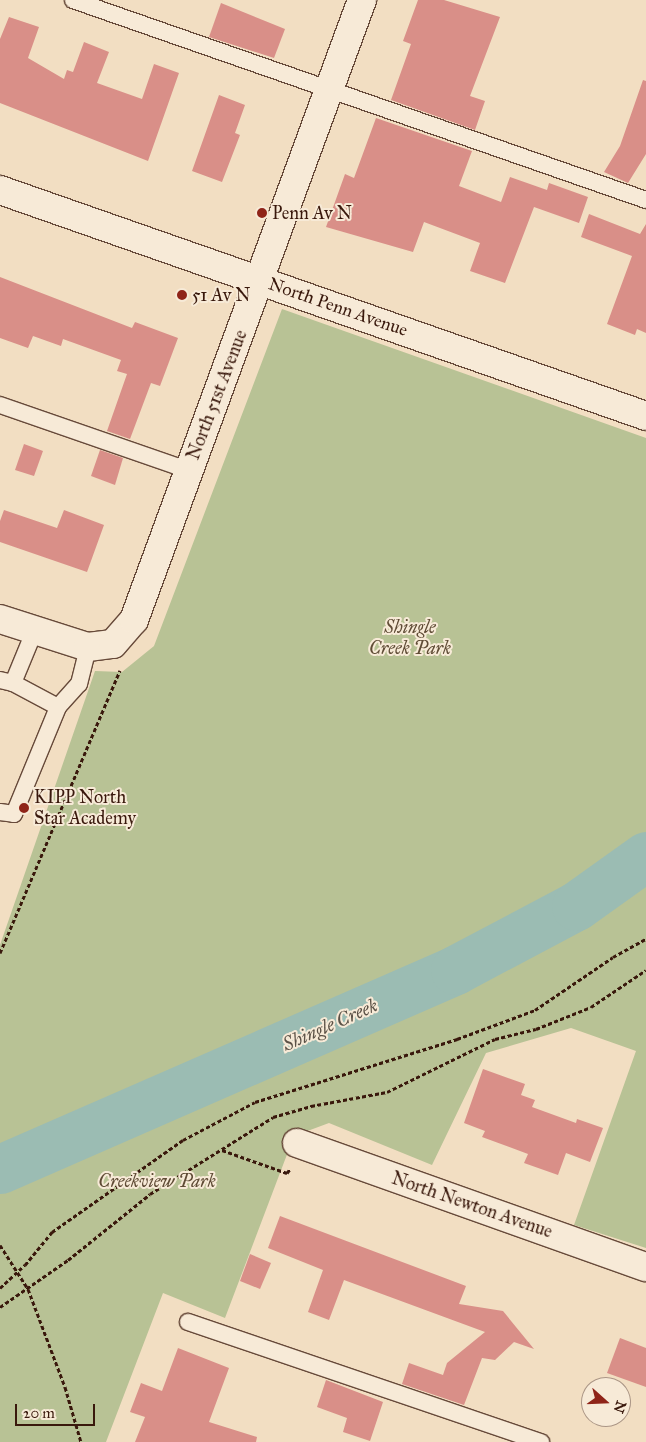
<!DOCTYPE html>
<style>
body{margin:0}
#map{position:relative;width:646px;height:1442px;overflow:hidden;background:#f2dec2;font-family:"IM FELL Great Primer",serif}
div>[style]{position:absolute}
.green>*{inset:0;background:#b8c295}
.river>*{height:49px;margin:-24.5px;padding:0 24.5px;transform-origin:24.5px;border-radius:24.5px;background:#9bbcb3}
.building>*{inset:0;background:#d98f88}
.path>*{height:3px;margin-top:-1.5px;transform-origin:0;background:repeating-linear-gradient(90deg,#39180c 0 4px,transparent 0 6.5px)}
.roads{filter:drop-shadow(1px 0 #674a3a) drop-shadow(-1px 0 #674a3a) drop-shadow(0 1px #674a3a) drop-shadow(0 -1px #674a3a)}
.lane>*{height:16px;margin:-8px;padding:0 8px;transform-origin:8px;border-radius:8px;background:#f7ead7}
.street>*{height:28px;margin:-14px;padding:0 14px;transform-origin:14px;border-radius:14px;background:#f7ead7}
.dots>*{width:14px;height:14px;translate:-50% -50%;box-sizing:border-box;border:2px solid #f7ead7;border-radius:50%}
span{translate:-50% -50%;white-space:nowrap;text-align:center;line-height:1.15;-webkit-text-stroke:4px #f7ead7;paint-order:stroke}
.poi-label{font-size:18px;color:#39180c}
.left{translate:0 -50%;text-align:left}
.street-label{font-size:18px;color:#39180c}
.park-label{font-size:18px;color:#5f4b35;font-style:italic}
.water-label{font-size:19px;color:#5b5146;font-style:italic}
.north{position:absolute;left:581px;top:1377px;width:50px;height:50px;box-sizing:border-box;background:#f7ead7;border:1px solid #ab9686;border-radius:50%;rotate:110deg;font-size:14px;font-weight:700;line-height:20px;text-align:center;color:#39180c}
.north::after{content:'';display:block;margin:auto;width:18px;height:22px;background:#8f2418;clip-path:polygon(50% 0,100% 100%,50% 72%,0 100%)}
.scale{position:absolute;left:15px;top:1404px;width:80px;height:22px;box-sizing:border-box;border:2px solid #39180c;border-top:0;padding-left:6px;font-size:15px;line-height:18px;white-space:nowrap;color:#39180c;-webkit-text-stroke:4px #f7ead7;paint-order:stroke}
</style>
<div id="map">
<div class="green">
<i style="clip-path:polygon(282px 309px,646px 438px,646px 1248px,574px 1225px,636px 1051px,571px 1028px,486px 1053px,432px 1165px,329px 1123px,294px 1136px,225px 1318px,163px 1293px,106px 1442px,0 1442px,0 945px,95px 671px,122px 672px,154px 646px)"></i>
</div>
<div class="river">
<i style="left:0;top:1169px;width:497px;rotate:-23.6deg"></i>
<i style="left:455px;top:970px;width:137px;rotate:-27.9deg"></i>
<i style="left:576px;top:906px;width:86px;rotate:-35.5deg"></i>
</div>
<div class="building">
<i style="clip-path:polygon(418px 0,444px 0,500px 17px,470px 96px,485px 101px,475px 130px,391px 100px,411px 44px,403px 41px)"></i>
<i style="clip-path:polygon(221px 3px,285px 29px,274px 58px,209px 37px)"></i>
<i style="clip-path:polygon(9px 17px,39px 27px,28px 58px,64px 79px,67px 70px,73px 72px,84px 42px,109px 52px,97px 83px,142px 99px,154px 64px,179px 73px,148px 161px,0 103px,0 39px)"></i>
<i style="clip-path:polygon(643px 80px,646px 81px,646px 154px,628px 183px,604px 172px,620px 146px)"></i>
<i style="clip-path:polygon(219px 95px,245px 105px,235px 133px,240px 135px,222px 182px,192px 171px)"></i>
<i style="clip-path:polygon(376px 118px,472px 151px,459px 186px,501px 202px,510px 177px,547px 190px,549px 183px,588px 197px,579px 223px,534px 207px,505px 283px,470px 271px,480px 243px,424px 222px,413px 252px,326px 227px,345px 174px,354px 178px)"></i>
<i style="clip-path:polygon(589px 214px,640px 234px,646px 224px,646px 333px,637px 329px,635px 335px,607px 324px,632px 256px,581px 237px)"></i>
<i style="clip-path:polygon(0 277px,132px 328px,135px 322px,178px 338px,160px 386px,151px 383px,130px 439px,107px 431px,127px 374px,117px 371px,121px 360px,63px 339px,61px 346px,33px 336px,28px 348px,0 338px)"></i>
<i style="clip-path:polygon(24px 444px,43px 451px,34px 476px,15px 470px)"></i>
<i style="clip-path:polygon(100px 450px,123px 458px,115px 485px,91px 476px)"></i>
<i style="clip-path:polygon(4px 510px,57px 528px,64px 510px,104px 525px,87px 572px,0 542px,0 521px)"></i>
<i style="clip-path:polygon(483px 1069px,525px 1084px,521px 1095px,535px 1100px,532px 1107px,576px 1123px,577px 1119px,603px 1128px,590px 1162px,566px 1153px,558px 1175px,524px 1163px,528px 1154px,482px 1137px,485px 1131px,464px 1123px)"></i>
<i style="clip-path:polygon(280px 1216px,466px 1286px,459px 1304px,503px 1311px,534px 1349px,514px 1342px,495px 1360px,482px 1358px,464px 1405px,402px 1384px,409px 1363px,443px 1375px,447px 1363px,485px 1332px,344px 1280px,329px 1320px,308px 1312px,323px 1270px,268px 1248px)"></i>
<i style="clip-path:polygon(250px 1254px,271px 1263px,260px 1289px,240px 1281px)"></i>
<i style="clip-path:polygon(620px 1338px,646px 1348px,646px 1387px,607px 1373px)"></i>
<i style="clip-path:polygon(178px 1348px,229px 1368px,209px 1422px,257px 1437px,256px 1442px,135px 1442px,145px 1417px,130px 1412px,141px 1383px,162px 1391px)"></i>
<i style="clip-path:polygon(326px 1380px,383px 1402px,370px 1441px,343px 1432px,347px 1418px,317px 1407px)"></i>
</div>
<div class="path">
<i style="left:0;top:953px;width:307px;rotate:-67deg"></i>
<i style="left:222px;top:1150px;width:69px;rotate:19.5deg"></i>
<i style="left:287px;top:1173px;width:5px;rotate:-53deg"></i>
<i style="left:0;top:1245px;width:52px;rotate:57.5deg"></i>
<i style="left:28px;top:1289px;width:105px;rotate:69.3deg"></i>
<i style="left:65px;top:1387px;width:57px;rotate:73.8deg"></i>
<i style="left:0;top:1288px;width:34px;rotate:-43deg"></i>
<i style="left:25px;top:1265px;width:43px;rotate:-50.7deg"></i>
<i style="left:52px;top:1232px;width:160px;rotate:-35.1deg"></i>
<i style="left:183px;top:1140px;width:81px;rotate:-27.8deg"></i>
<i style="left:255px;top:1102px;width:212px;rotate:-17.3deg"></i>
<i style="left:457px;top:1039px;width:83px;rotate:-20.4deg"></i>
<i style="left:535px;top:1010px;width:94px;rotate:-34.2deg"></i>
<i style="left:613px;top:957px;width:38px;rotate:-29deg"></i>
<i style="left:0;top:1307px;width:83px;rotate:-34.7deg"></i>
<i style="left:68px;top:1260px;width:105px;rotate:-38.8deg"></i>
<i style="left:150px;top:1194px;width:145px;rotate:-32deg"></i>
<i style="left:273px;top:1117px;width:40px;rotate:-16deg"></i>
<i style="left:311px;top:1106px;width:77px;rotate:-10.4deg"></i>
<i style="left:387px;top:1092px;width:120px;rotate:-26.1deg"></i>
<i style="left:495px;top:1039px;width:42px;rotate:-13.7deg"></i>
<i style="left:536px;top:1029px;width:59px;rotate:-21.8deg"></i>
<i style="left:591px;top:1007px;width:66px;rotate:-33.9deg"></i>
</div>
<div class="roads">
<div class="lane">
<i style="left:73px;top:0;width:607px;rotate:19.24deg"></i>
<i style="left:0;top:405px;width:199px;rotate:19.1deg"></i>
<i style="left:0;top:680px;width:13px;rotate:13deg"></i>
<i style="left:13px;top:683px;width:55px;rotate:-67.6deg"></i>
<i style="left:13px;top:683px;width:51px;rotate:28.1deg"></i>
<i style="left:0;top:812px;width:14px;rotate:8deg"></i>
<i style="left:14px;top:814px;width:116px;rotate:-67.6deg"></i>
<i style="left:58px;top:707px;width:31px;rotate:-48deg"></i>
<i style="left:79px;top:684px;width:38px;rotate:-76deg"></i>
<i style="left:188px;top:1322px;width:373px;rotate:18.8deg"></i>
</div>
<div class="street">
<i style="left:0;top:190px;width:684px;rotate:19.28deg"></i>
<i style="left:0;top:619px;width:92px;rotate:17.7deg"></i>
<i style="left:88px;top:647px;width:25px;rotate:-7deg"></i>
<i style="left:113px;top:644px;width:32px;rotate:-49deg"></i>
<i style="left:134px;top:620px;width:661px;rotate:-69.81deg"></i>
<i style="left:297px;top:1143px;width:370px;rotate:19.6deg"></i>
</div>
</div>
<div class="dots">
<i style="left:262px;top:213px;background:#8f2418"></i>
<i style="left:182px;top:295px;background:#8f2418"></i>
<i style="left:24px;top:808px;background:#8f2418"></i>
</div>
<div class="poi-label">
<span class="left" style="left:272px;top:213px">Penn Av N</span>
<span class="left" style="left:192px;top:295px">51 Av N</span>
<span class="left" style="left:34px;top:808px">KIPP North<br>Star Academy</span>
</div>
<div class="street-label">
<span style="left:338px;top:307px;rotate:19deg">North Penn Avenue</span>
<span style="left:217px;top:395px;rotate:-69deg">North 51st Avenue</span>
<span style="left:472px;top:1205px;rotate:19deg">North Newton Avenue</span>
</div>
<div class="park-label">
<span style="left:410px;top:638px">Shingle<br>Creek Park</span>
<span style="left:157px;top:1181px">Creekview Park</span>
</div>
<div class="water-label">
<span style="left:330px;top:1025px;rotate:-24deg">Shingle Creek</span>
</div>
<div class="north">N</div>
<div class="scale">20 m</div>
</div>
